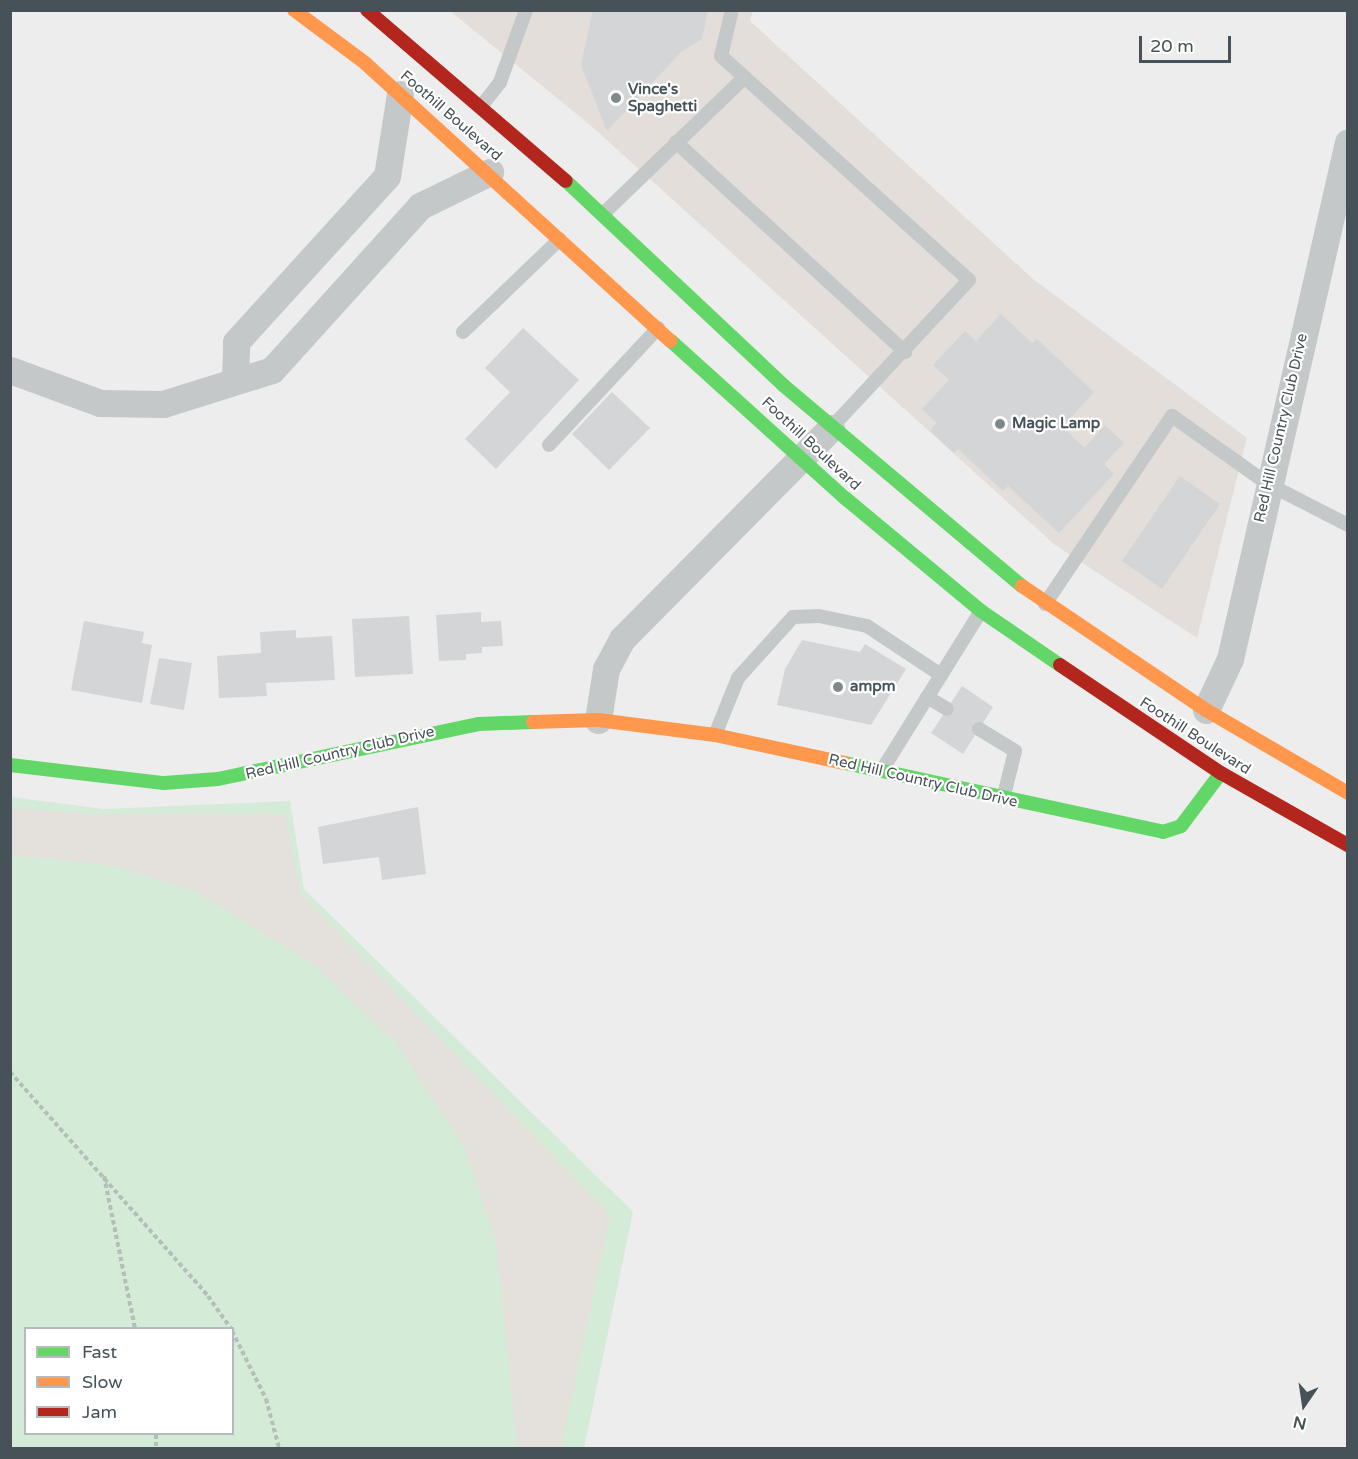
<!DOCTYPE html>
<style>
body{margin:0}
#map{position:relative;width:1358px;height:1459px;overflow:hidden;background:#ededed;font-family:"Varela Round",sans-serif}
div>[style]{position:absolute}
.commercial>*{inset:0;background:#e3deda}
.green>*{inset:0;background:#d3ebd7}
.sand>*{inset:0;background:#e4e0dc}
.building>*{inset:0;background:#d3d5d6}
.path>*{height:4px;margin-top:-2px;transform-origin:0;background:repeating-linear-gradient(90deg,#b4bfba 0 4.5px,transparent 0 7.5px)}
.lane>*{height:14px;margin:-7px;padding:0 7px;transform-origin:7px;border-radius:7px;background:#c4c8c8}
.street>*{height:27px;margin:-13.5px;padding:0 13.5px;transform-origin:13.5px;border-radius:13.5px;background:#c4c8c8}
.fast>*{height:14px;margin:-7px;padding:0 7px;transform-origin:7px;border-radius:7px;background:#63d668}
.slow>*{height:14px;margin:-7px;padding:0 7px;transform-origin:7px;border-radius:7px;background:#ff974d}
.jam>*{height:14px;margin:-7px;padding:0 7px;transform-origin:7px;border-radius:7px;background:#b3261e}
.dots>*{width:16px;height:16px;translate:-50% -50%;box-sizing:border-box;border:3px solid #fff;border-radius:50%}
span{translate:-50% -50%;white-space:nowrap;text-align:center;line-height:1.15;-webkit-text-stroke:4.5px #fff;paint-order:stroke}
.poi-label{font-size:15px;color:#465257;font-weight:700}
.left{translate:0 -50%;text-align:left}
.street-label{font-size:15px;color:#465257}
.frame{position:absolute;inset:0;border:12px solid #465257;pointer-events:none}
.legend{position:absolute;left:24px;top:1327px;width:210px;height:108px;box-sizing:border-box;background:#fff;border:2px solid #b5babc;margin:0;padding:8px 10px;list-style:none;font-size:18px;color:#465257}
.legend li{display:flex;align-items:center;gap:12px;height:30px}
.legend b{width:30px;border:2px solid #b5babc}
.north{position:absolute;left:1274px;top:1375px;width:60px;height:60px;-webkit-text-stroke:4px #fff;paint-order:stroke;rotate:193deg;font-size:16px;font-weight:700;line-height:24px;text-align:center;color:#465257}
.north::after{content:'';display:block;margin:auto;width:21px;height:27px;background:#465257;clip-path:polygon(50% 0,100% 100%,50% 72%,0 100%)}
.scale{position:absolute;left:1139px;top:36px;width:92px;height:27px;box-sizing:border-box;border:3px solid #465257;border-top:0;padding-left:8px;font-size:18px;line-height:21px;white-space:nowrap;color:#465257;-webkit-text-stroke:4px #fff;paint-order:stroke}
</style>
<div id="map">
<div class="commercial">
<i style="clip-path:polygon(450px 11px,753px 11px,750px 21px,1033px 279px,1247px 438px,1197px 638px,1055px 545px,589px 124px)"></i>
</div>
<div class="green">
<i style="clip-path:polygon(evenodd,11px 797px,103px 809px,290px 801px,304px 889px,633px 1212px,584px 1448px,11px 1448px,11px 797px,26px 1328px,232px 1328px,232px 1434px,26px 1434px,26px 1328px)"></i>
</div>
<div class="sand">
<i style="clip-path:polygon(10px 808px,89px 814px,285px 814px,301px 894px,610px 1215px,561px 1448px,517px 1448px,496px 1243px,464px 1147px,396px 1043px,313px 964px,195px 891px,110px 865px,11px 855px)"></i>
</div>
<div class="building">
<i style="clip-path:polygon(593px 10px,708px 10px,702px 39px,681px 52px,607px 131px,581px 65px)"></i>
<i style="clip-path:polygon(1001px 314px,1032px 343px,1037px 339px,1094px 392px,1062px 427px,1085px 448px,1105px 425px,1124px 443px,1104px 464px,1114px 474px,1059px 533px,1008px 486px,1003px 491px,958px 449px,954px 453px,930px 431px,937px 423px,922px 409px,949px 380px,933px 365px,965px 331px,976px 341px)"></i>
<i style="clip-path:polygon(523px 328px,579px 380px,496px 469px,465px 439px,510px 392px,485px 368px)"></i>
<i style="clip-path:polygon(612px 392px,650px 428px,609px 470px,572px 434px)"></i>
<i style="clip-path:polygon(1180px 476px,1220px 504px,1162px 589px,1122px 561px)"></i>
<i style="clip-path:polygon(481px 612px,481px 622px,501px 621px,503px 646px,482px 647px,482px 653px,466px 654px,466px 660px,439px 661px,436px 615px)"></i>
<i style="clip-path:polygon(409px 616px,413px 674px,355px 677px,352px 619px)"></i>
<i style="clip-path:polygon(84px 621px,144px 632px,142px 643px,152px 645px,142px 703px,71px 690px)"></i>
<i style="clip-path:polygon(296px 630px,296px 638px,332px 636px,335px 680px,266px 683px,267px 696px,219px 698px,217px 656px,261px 653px,260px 632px)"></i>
<i style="clip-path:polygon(802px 640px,860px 652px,865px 644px,906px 669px,871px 725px,777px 705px,785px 669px)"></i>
<i style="clip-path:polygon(159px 658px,192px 663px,184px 710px,150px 704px)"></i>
<i style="clip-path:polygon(962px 686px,993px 707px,963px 754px,931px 733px)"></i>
<i style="clip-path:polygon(418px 807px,426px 874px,382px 880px,379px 857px,323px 864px,318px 827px)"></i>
</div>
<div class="path">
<i style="left:10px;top:1072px;width:299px;rotate:48.5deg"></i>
<i style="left:208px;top:1296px;width:39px;rotate:55deg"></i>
<i style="left:104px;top:1176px;width:155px;rotate:78.5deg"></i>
<i style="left:232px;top:1331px;width:76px;rotate:63.4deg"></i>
<i style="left:266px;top:1399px;width:51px;rotate:75.1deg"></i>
<i style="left:156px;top:1434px;width:14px;rotate:90deg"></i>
</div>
<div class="lane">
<i style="left:732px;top:10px;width:47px;rotate:103.4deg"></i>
<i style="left:721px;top:56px;width:334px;rotate:42.1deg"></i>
<i style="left:969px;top:280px;width:202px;rotate:133deg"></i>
<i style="left:483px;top:104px;width:28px;rotate:-52deg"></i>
<i style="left:500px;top:82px;width:77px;rotate:-70.1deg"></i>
<i style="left:676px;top:142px;width:311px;rotate:42.5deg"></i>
<i style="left:603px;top:214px;width:197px;rotate:-44deg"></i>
<i style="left:463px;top:332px;width:134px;rotate:-43.8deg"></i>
<i style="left:549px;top:445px;width:160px;rotate:-47deg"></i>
<i style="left:1045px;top:604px;width:227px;rotate:-56deg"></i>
<i style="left:1172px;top:416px;width:118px;rotate:35.3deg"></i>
<i style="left:1268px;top:484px;width:90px;rotate:27.1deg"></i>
<i style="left:927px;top:697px;width:23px;rotate:31deg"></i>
<i style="left:979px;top:729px;width:42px;rotate:31.4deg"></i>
<i style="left:1015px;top:751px;width:49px;rotate:104deg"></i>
<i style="left:715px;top:735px;width:61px;rotate:-68deg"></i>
<i style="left:738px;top:678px;width:82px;rotate:-48deg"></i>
<i style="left:793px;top:617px;width:26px;rotate:-2deg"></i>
<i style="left:819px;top:616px;width:49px;rotate:11.8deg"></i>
<i style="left:867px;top:626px;width:89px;rotate:33.5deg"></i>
<i style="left:882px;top:770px;width:187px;rotate:-58.1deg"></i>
</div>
<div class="street">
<i style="left:10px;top:370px;width:96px;rotate:20.1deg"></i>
<i style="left:100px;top:403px;width:63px;rotate:0.9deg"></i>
<i style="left:163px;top:404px;width:114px;rotate:-17.3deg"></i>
<i style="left:272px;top:370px;width:221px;rotate:-47.9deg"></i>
<i style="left:420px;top:206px;width:78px;rotate:-25.9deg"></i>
<i style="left:235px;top:379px;width:37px;rotate:-88deg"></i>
<i style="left:236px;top:342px;width:224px;rotate:-47.7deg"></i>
<i style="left:387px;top:176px;width:83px;rotate:-81deg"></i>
<i style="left:1206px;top:710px;width:56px;rotate:-64.8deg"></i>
<i style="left:1230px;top:659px;width:530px;rotate:-77.14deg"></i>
<i style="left:598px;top:720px;width:52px;rotate:-81.1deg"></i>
<i style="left:606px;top:669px;width:34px;rotate:-62deg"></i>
<i style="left:622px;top:639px;width:297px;rotate:-45.3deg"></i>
</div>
<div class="fast">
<i style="left:566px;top:181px;width:298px;rotate:43.2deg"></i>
<i style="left:783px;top:385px;width:312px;rotate:40.1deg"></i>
<i style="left:671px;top:341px;width:234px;rotate:42.1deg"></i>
<i style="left:845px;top:498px;width:177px;rotate:39.7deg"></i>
<i style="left:981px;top:611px;width:96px;rotate:34.4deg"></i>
<i style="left:845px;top:763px;width:325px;rotate:12.2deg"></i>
<i style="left:1163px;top:832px;width:19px;rotate:-18deg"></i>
<i style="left:1181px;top:826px;width:66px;rotate:-53deg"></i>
<i style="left:10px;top:765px;width:155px;rotate:6.7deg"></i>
<i style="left:164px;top:783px;width:54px;rotate:-4.2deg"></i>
<i style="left:218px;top:779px;width:267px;rotate:-11.9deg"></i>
<i style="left:479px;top:724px;width:54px;rotate:-2.1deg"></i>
</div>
<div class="slow">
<i style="left:294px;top:10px;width:89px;rotate:36.7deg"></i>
<i style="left:365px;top:63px;width:413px;rotate:42.3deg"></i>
<i style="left:1022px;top:586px;width:222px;rotate:34deg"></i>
<i style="left:1206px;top:710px;width:164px;rotate:30.3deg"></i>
<i style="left:533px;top:722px;width:65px;rotate:-1.8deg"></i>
<i style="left:598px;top:720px;width:118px;rotate:7.3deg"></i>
<i style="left:715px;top:735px;width:133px;rotate:12.2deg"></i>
</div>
<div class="jam">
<i style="left:367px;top:10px;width:262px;rotate:40.7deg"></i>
<i style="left:1060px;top:665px;width:194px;rotate:33.9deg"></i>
<i style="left:1221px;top:773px;width:146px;rotate:29.6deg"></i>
</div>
<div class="dots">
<i style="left:616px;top:98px;background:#80888c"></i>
<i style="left:1000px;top:424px;background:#80888c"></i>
<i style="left:838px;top:687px;background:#80888c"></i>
</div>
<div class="poi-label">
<span class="left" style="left:628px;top:98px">Vince's<br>Spaghetti</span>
<span class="left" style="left:1012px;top:424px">Magic Lamp</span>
<span class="left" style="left:850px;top:687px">ampm</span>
</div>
<div class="street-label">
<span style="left:451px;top:116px;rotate:41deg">Foothill Boulevard</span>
<span style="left:1281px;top:428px;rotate:-77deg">Red Hill Country Club Drive</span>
<span style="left:811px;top:444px;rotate:43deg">Foothill Boulevard</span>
<span style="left:1195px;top:736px;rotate:33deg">Foothill Boulevard</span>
<span style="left:340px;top:753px;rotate:-13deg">Red Hill Country Club Drive</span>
<span style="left:923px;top:781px;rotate:13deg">Red Hill Country Club Drive</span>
</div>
<div class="frame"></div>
<ul class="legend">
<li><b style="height:8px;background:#63d668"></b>Fast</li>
<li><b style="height:8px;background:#ff974d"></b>Slow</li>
<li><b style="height:8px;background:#b3261e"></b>Jam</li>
</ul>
<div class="north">N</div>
<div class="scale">20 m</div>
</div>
